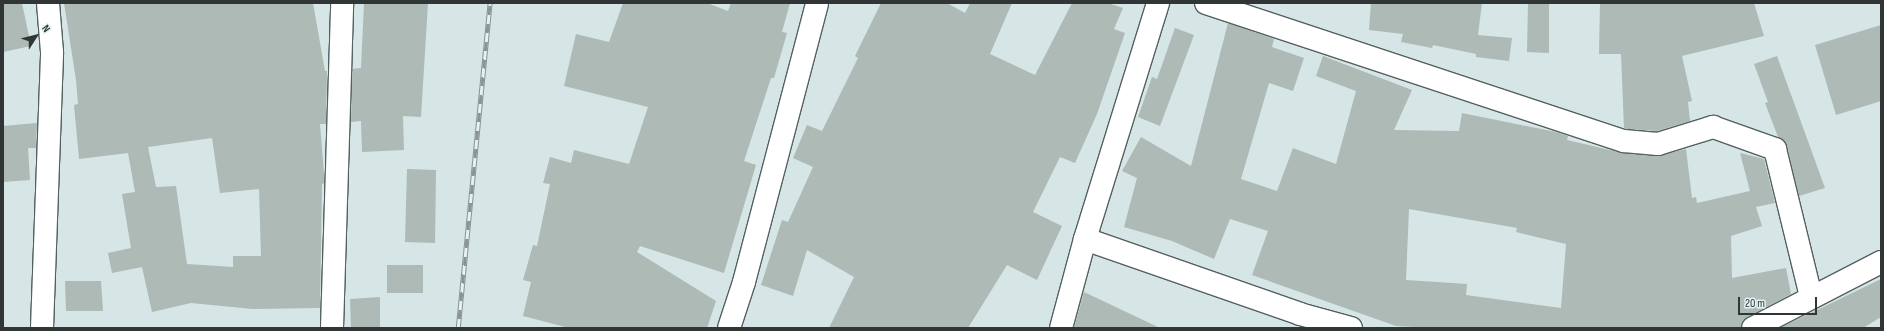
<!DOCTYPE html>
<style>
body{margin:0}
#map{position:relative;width:1884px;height:331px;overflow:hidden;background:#d6e5e6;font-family:"Sofia Sans Condensed",sans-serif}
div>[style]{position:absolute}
.building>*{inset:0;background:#adbab6}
.roads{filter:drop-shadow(1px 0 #546061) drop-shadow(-1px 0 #546061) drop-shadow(0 1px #546061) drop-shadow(0 -1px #546061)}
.minor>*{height:22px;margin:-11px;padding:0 11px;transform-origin:11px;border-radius:11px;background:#fff}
.rail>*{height:4.5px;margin-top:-2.25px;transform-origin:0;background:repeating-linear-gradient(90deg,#e3f2f3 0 9px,#8a9495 0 18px);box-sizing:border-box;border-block:1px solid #8a9495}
span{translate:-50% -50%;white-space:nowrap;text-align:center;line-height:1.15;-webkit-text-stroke:3px #e3f2f3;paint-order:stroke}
.frame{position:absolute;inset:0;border:4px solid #303536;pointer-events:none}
.north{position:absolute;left:16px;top:16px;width:40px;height:40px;-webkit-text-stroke:3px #e3f2f3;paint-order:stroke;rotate:54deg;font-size:11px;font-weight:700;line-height:16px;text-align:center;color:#303536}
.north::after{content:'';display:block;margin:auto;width:14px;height:18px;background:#303536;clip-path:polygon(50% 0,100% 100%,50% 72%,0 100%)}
.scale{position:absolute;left:1738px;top:297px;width:79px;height:18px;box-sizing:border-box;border:2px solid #303536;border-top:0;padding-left:5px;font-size:12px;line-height:14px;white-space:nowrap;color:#303536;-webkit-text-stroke:3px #e3f2f3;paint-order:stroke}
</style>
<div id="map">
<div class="building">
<i style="clip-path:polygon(3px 3px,22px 3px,31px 46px,3px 52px)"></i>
<i style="clip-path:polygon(evenodd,64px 3px,313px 3px,325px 71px,327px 71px,326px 124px,320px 124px,324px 174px,324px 183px,322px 184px,320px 308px,253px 309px,191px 303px,152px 312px,142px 267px,112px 273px,108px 253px,131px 248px,122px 194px,135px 192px,128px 153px,79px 159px,74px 105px,78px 104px,76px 80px,64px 3px,212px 138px,220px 193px,259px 189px,261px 256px,233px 256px,233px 267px,187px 264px,176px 186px,156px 187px,148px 147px,212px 138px)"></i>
<i style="clip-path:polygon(364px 3px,428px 3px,421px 117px,403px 116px,404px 150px,362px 152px,361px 121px,351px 122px,352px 69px,361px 68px)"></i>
<i style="clip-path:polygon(623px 3px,707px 3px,728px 11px,731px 3px,790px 3px,782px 32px,787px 33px,774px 78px,771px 78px,744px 161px,756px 165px,724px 273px,640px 246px,637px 252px,716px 301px,707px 328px,569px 328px,523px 316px,531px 282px,523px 280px,533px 245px,537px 246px,550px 184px,543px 183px,550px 157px,571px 163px,574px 150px,629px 164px,648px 107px,564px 86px,576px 34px,609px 42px)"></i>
<i style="clip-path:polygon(881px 3px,947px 3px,965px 13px,970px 3px,1012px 3px,990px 54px,1035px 75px,1072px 3px,1108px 3px,1123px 8px,1114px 29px,1125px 33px,1097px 114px,1075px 163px,1060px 157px,1033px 212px,1062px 226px,1037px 280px,1007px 265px,968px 328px,829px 328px,854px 277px,807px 250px,793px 296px,761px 285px,782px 220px,788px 222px,813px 167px,793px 158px,807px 125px,822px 131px,858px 58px,855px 56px)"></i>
<i style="clip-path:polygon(1371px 3px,1482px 3px,1478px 35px,1512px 38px,1509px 61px,1476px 57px,1476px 54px,1433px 45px,1432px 48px,1401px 42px,1403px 34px,1369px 30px)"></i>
<i style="clip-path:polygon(1528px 3px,1549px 3px,1549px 53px,1527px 52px)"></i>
<i style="clip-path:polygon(1600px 3px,1754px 3px,1764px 36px,1682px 56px,1692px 101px,1688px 102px,1690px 121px,1657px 131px,1627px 129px,1624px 128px,1621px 54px,1599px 54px)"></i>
<i style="clip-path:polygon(evenodd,1228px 23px,1274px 39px,1272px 47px,1304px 58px,1293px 91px,1269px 83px,1241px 179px,1277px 191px,1293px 148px,1336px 164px,1356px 91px,1316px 76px,1323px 56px,1412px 90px,1394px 130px,1459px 131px,1462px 113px,1556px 132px,1568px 136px,1567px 140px,1623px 153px,1657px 156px,1686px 149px,1692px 198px,1696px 197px,1697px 203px,1750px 191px,1740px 153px,1764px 159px,1775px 203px,1756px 207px,1762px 226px,1731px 236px,1732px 278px,1786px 268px,1791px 294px,1747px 317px,1741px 328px,1434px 328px,1396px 326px,1252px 275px,1268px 231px,1230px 219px,1214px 259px,1172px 241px,1124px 227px,1137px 178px,1122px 171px,1141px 137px,1191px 166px,1228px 23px,1409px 209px,1517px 228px,1516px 232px,1566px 244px,1561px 308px,1466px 295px,1467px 284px,1406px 280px,1409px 209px)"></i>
<i style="clip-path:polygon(1881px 25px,1881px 101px,1836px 115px,1815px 45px)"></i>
<i style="clip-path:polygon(1175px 28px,1194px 35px,1160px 126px,1138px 117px,1152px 77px,1157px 79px)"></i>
<i style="clip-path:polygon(1777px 56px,1825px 188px,1799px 196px,1787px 146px,1778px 137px,1765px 103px,1768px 102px,1754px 64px)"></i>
<i style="clip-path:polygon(37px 123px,36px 148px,28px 148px,30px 180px,3px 182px,3px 126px)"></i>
<i style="clip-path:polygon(407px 169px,436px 170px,435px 243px,405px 242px)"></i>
<i style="clip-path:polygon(387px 265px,423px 265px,423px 293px,387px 293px)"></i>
<i style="clip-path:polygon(1881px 279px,1881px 317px,1863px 328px,1780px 328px)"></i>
<i style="clip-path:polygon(65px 281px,101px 281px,103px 311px,66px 311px)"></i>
<i style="clip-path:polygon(1084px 292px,1160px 328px,1074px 328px)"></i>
<i style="clip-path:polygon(380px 297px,380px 328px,351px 328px,350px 299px)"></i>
</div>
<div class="roads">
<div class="minor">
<i style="left:1206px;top:3px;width:440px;rotate:18.3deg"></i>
<i style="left:1624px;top:141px;width:34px;rotate:5deg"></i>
<i style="left:1658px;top:144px;width:58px;rotate:-17.2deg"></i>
<i style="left:1713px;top:127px;width:66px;rotate:19.5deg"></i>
<i style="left:1775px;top:149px;width:152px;rotate:76.3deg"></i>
<i style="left:1085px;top:239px;width:228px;rotate:19.2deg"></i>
<i style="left:1300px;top:314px;width:53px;rotate:15.4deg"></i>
<i style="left:42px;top:328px;width:276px;rotate:-87.9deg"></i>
<i style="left:52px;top:52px;width:49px;rotate:-94.7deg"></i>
<i style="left:332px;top:328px;width:325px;rotate:-88.2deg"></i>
<i style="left:729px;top:328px;width:48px;rotate:-71.9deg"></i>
<i style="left:744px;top:282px;width:288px;rotate:-75.3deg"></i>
<i style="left:1061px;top:328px;width:92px;rotate:-74.9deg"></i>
<i style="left:1085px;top:239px;width:247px;rotate:-72.8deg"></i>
<i style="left:1753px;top:328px;width:144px;rotate:-27.3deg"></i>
</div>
</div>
<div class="rail">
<i style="left:458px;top:328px;width:327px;rotate:-84.4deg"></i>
</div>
<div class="frame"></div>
<div class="north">N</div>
<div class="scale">20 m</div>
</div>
